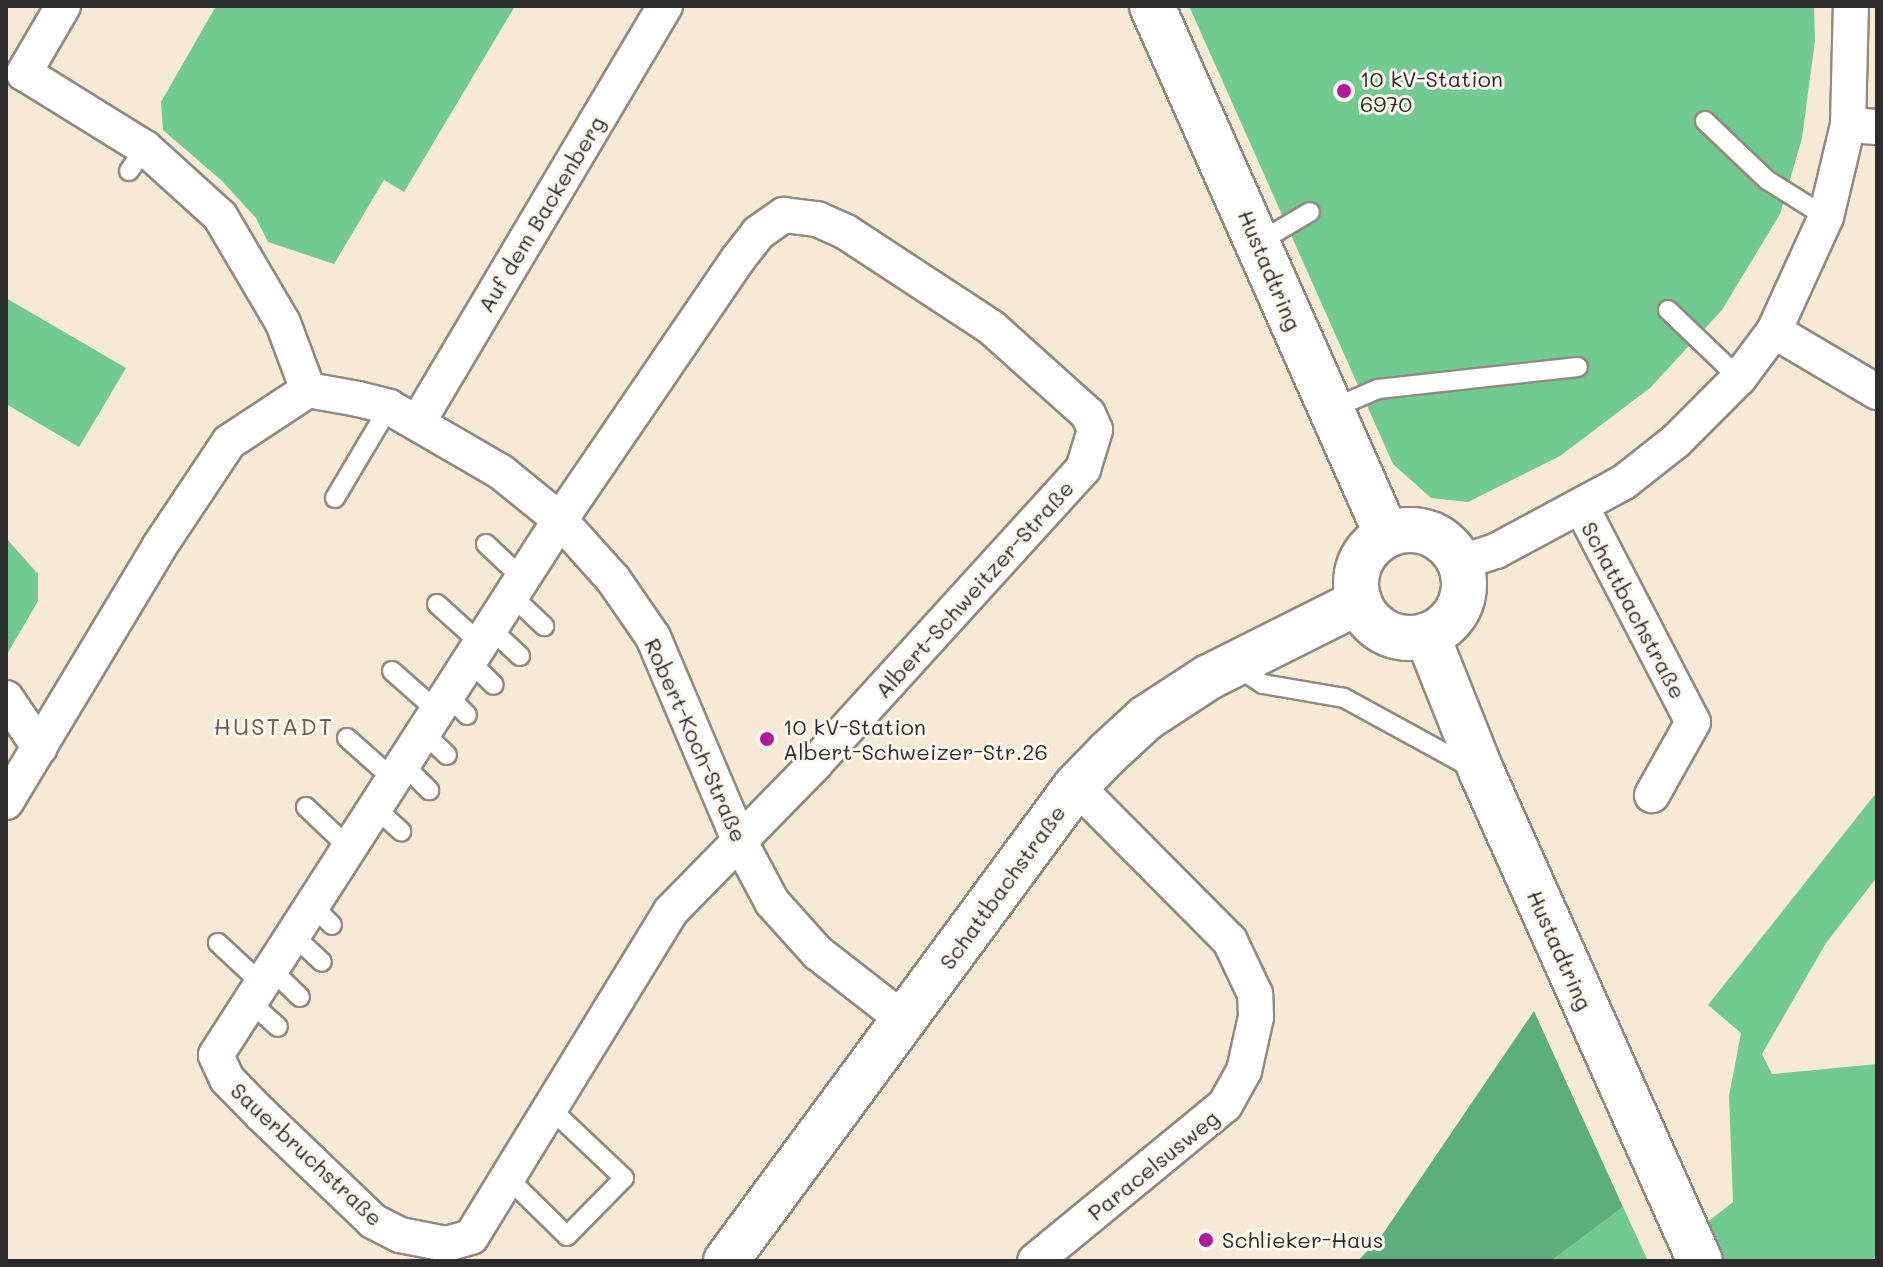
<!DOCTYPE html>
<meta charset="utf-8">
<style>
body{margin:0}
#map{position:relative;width:1883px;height:1267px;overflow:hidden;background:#f6ead4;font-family:Mali,sans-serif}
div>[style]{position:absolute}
.green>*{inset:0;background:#71ca90}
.forest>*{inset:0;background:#5cae7a}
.roads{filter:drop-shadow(2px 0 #908a80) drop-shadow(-2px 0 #908a80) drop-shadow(0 2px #908a80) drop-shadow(0 -2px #908a80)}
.lane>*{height:18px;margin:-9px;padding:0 9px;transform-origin:9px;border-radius:9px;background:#fff}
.street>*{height:34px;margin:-17px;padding:0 17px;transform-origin:17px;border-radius:17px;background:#fff}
.secondary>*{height:44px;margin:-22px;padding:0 22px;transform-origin:22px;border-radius:22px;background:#fff}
.secondary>.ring{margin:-22px;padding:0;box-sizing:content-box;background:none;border:44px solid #fff;border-radius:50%}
.dots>*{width:22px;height:22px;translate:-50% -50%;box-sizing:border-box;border:4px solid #fbf7ec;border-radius:50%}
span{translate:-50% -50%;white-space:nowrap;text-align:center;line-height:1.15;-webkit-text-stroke:6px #fbf7ec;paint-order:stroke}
.poi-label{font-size:22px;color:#2b2b2b}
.left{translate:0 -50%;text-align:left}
.street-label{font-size:22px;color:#2b2b2b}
.neighbourhood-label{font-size:24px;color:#705752;letter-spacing:2px}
.frame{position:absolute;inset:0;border:8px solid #2b2b2b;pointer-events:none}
</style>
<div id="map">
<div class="green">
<i style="clip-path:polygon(216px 6px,515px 6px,404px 192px,384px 180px,334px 264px,268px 242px,256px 218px,222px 181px,163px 130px,161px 102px)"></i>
<i style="clip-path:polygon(1189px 6px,1814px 6px,1815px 40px,1802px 138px,1780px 214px,1722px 310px,1650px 388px,1560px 456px,1468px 502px,1431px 498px,1393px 464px)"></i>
<i style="clip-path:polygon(6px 298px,126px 368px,79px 447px,6px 404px)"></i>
<i style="clip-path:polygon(6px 538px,38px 574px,38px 601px,6px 656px)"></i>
<i style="clip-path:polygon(1877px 792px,1877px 877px,1826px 943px,1762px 1054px,1772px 1074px,1877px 1064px,1877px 1261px,1722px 1261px,1705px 1224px,1733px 1202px,1729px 1096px,1741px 1033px,1708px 1005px)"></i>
<i style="clip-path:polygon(1623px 1207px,1648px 1261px,1551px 1261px)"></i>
</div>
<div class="forest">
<i style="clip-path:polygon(1534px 1011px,1623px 1207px,1551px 1261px,1358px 1261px,1382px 1235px)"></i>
</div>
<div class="roads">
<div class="lane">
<i style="left:1705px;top:121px;width:86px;rotate:43.6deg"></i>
<i style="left:1767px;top:180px;width:70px;rotate:32.1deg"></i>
<i style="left:129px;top:171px;width:28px;rotate:-55deg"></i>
<i style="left:1259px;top:242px;width:59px;rotate:-30.5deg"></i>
<i style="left:1668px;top:310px;width:98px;rotate:43.8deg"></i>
<i style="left:1329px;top:410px;width:53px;rotate:-23.2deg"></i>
<i style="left:1378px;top:389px;width:201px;rotate:-6.3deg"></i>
<i style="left:335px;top:498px;width:106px;rotate:-59.3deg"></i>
<i style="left:486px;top:544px;width:48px;rotate:43.3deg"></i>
<i style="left:510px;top:594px;width:47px;rotate:43.3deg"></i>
<i style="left:437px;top:604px;width:55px;rotate:42.1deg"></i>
<i style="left:488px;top:626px;width:44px;rotate:43.2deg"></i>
<i style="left:467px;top:659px;width:37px;rotate:44deg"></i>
<i style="left:1236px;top:666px;width:32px;rotate:34deg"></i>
<i style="left:1263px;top:684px;width:82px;rotate:9.8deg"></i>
<i style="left:1344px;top:698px;width:146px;rotate:28.7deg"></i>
<i style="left:392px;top:671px;width:57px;rotate:41.5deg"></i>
<i style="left:445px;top:693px;width:31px;rotate:45deg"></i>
<i style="left:421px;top:730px;width:36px;rotate:44deg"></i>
<i style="left:347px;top:738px;width:59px;rotate:41.6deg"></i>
<i style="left:401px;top:762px;width:40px;rotate:45deg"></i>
<i style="left:373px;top:806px;width:38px;rotate:42deg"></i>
<i style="left:306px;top:807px;width:57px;rotate:43.6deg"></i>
<i style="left:310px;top:903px;width:31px;rotate:45deg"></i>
<i style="left:291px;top:933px;width:42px;rotate:43.1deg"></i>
<i style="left:218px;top:943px;width:57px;rotate:42.9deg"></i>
<i style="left:269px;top:967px;width:43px;rotate:44.1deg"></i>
<i style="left:248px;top:1000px;width:40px;rotate:42deg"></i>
<i style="left:507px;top:1177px;width:84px;rotate:44.5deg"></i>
<i style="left:567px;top:1236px;width:81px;rotate:-45.5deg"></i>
<i style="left:624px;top:1178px;width:103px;rotate:-136.6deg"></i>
</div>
<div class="street">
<i style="left:63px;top:6px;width:78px;rotate:120.2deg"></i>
<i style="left:24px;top:73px;width:142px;rotate:31.8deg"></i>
<i style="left:145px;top:148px;width:101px;rotate:42.2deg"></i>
<i style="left:220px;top:216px;width:124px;rotate:59.5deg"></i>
<i style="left:283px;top:323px;width:72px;rotate:69.5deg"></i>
<i style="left:1848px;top:125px;width:29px;rotate:4deg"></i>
<i style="left:784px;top:215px;width:33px;rotate:7deg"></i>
<i style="left:817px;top:219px;width:32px;rotate:24deg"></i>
<i style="left:846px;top:232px;width:175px;rotate:33.3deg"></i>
<i style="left:992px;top:328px;width:129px;rotate:41.9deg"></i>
<i style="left:1088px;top:414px;width:17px;rotate:66deg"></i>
<i style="left:1095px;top:430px;width:41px;rotate:107.1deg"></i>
<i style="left:1083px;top:469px;width:399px;rotate:132.3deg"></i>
<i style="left:815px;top:764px;width:206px;rotate:134.4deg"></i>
<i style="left:671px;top:911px;width:382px;rotate:121.5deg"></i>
<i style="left:471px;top:1237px;width:26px;rotate:164deg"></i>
<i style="left:446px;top:1244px;width:47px;rotate:-168.9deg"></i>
<i style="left:400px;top:1235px;width:30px;rotate:-153deg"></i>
<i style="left:373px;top:1221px;width:155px;rotate:-136.3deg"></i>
<i style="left:261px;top:1114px;width:49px;rotate:-134.2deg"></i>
<i style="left:227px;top:1079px;width:26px;rotate:-115deg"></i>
<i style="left:216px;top:1055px;width:636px;rotate:-57.26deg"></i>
<i style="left:560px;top:520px;width:316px;rotate:-55.7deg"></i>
<i style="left:738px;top:259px;width:33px;rotate:-52deg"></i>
<i style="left:758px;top:233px;width:32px;rotate:-35deg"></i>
<i style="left:1774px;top:331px;width:120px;rotate:30.6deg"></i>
<i style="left:418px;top:422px;width:484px;rotate:-59.3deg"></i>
<i style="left:1582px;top:508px;width:241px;rotate:62.6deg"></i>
<i style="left:1693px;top:722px;width:84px;rotate:119.3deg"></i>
<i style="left:1459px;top:563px;width:39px;rotate:-18deg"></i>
<i style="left:1496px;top:551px;width:145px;rotate:-28.3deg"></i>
<i style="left:1624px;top:482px;width:66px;rotate:-38.3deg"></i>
<i style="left:1676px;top:441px;width:89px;rotate:-45deg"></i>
<i style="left:1739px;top:378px;width:59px;rotate:-53.3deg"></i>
<i style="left:1774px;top:331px;width:125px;rotate:-65.5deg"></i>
<i style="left:1826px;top:217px;width:95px;rotate:-76.6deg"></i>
<i style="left:1848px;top:125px;width:119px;rotate:-88.6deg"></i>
<i style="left:6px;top:698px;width:60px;rotate:55.8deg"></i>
<i style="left:6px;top:802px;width:297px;rotate:-59deg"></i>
<i style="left:159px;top:547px;width:126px;rotate:-56.3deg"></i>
<i style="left:229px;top:442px;width:95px;rotate:-33.4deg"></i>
<i style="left:308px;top:390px;width:51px;rotate:10.2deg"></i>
<i style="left:358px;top:399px;width:32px;rotate:14deg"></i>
<i style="left:389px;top:407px;width:129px;rotate:30.1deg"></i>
<i style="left:501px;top:472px;width:76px;rotate:39.1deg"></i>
<i style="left:560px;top:520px;width:79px;rotate:48.1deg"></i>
<i style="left:613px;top:579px;width:70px;rotate:55.4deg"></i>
<i style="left:653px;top:637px;width:223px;rotate:67deg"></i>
<i style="left:740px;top:842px;width:68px;rotate:61.9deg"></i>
<i style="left:772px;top:902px;width:69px;rotate:48deg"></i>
<i style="left:818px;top:953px;width:109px;rotate:37.9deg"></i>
<i style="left:1035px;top:1261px;width:246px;rotate:-39.4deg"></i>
<i style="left:1225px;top:1105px;width:39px;rotate:-61deg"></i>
<i style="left:1244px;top:1071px;width:55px;rotate:-77.5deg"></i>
<i style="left:1256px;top:1017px;width:23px;rotate:-92deg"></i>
<i style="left:1255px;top:994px;width:59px;rotate:-115.3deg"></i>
<i style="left:1230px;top:941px;width:218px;rotate:-134.8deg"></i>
</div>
<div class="secondary">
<i style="left:1152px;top:6px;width:579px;rotate:66.05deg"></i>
<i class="ring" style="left:1356px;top:530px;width:64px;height:64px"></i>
<i style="left:1427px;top:635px;width:149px;rotate:68.3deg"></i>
<i style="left:1482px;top:773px;width:534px;rotate:65.93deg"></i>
<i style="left:726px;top:1261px;width:590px;rotate:-53.62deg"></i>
<i style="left:1076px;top:786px;width:46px;rotate:-45.9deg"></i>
<i style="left:1108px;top:753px;width:52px;rotate:-42.6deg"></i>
<i style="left:1146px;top:718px;width:75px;rotate:-33.1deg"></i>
<i style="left:1209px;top:677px;width:168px;rotate:-26.6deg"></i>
</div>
</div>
<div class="dots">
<i style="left:1344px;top:91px;background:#b5179e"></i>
<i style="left:767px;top:739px;background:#b5179e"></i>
<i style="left:1206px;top:1240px;background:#b5179e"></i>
</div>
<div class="poi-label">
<span class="left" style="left:1360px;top:91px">10 kV-Station<br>6970</span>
<span class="left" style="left:783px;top:739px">10 kV-Station<br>Albert-Schweizer-Str.26</span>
<span class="left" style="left:1222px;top:1240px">Schlieker-Haus</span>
</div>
<div class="street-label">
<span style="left:541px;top:214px;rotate:-59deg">Auf dem Backenberg</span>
<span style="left:1270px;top:270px;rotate:67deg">Hustadtring</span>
<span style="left:974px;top:589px;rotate:-48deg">Albert-Schweitzer-Straße</span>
<span style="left:1634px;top:610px;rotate:62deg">Schattbachstraße</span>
<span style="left:696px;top:740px;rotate:66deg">Robert-Koch-Straße</span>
<span style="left:1002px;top:887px;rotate:-54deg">Schattbachstraße</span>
<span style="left:1560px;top:950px;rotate:66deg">Hustadtring</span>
<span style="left:307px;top:1154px;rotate:43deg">Sauerbruchstraße</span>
<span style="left:1153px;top:1165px;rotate:-39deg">Paracelsusweg</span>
</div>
<div class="neighbourhood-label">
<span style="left:274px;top:726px">HUSTADT</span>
</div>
<div class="frame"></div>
</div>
